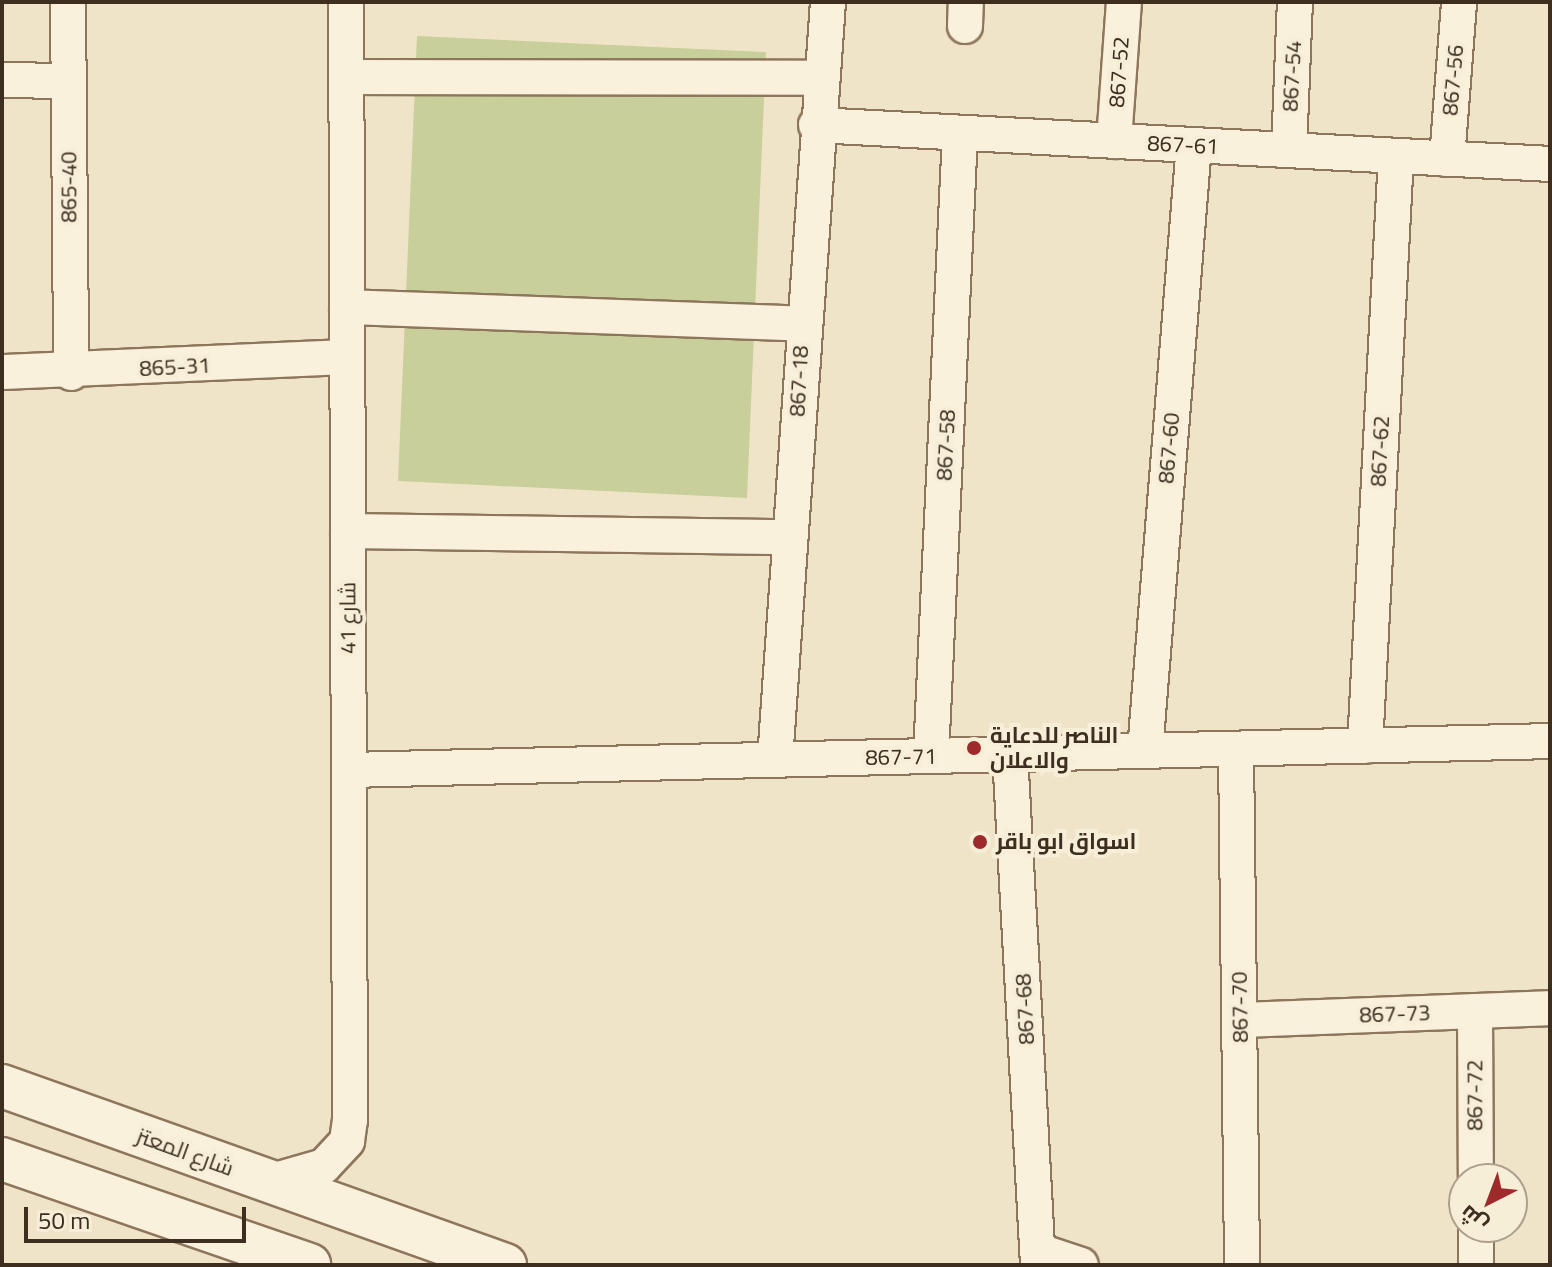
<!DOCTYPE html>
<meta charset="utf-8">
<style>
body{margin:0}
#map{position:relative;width:1552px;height:1267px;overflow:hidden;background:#f0e4c8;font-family:Georgia,Cairo,serif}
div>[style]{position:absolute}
.green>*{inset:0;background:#c9cf9b}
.roads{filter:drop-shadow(2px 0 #8d765c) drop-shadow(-2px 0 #8d765c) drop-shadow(0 2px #8d765c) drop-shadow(0 -2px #8d765c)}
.minor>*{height:34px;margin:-17px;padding:0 17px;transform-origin:17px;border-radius:17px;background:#faf1dc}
.tertiary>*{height:42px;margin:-21px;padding:0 21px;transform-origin:21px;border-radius:21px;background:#faf1dc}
.dots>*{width:22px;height:22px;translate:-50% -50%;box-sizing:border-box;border:4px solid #f7eed8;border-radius:50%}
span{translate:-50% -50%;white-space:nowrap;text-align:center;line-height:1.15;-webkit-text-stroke:8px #f7eed8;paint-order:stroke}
.street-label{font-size:22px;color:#3d2e20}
.poi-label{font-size:22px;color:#3d2e20;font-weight:700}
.left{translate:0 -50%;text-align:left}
.frame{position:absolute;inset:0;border:4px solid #3d2e20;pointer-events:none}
.north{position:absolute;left:1448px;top:1163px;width:80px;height:80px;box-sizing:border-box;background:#f7eed8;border:2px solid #ada18e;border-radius:50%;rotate:222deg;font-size:22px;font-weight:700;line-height:32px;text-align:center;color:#3d2e20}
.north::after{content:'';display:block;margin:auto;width:28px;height:36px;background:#9e2a2b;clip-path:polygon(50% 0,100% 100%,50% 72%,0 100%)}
.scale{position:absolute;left:24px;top:1207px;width:222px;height:36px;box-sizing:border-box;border:4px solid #3d2e20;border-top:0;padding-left:10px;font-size:24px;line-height:28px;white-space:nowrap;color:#3d2e20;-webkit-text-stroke:6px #f7eed8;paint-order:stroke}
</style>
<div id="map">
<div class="green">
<i style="clip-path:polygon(417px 36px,766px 52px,747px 498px,398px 481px)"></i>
</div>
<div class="roads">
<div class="minor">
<i style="left:68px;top:2px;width:371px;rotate:89.5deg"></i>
<i style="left:965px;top:26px;width:24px;rotate:-88deg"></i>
<i style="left:347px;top:77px;width:474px;rotate:0.1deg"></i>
<i style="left:2px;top:80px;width:67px;rotate:0.9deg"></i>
<i style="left:816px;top:125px;width:735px;rotate:3.04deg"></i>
<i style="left:1114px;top:141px;width:139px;rotate:-85.9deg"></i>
<i style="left:1289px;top:150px;width:148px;rotate:-87.7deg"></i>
<i style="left:1447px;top:159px;width:157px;rotate:-85.6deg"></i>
<i style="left:347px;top:307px;width:455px;rotate:2.1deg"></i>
<i style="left:2px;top:372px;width:345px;rotate:-2.5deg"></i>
<i style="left:348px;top:531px;width:442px;rotate:0.8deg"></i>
<i style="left:1365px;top:746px;width:591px;rotate:-86.99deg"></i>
<i style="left:1236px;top:749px;width:516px;rotate:89.33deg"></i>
<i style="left:1145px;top:751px;width:608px;rotate:-85.38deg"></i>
<i style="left:1010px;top:754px;width:512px;rotate:86.86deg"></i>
<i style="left:931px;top:756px;width:624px;rotate:-87.33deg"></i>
<i style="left:775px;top:760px;width:760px;rotate:-86deg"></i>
<i style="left:349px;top:770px;width:1201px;rotate:-1.38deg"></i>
<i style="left:1475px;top:1011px;width:168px;rotate:89.7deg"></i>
<i style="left:1240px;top:1020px;width:310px;rotate:-2.2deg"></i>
<i style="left:268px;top:1182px;width:58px;rotate:-15.9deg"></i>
<i style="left:324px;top:1166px;width:34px;rotate:-47deg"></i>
<i style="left:347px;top:1141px;width:21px;rotate:-82deg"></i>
<i style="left:350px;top:1120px;width:1118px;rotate:-90.2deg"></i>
<i style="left:1476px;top:1227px;width:38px;rotate:90deg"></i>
<i style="left:1039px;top:1251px;width:44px;rotate:18.4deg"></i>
</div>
<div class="tertiary">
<i style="left:2px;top:1086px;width:534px;rotate:19.59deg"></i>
<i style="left:2px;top:1159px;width:325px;rotate:19deg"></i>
</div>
</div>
<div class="dots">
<i style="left:974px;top:748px;background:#9e2a2b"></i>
<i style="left:980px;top:842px;background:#9e2a2b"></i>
</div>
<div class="street-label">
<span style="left:1119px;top:72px;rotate:-86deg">867-52</span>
<span style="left:1292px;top:76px;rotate:-87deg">867-54</span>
<span style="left:1453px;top:80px;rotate:-85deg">867-56</span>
<span style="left:1183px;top:145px;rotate:3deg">867-61</span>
<span style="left:69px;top:187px;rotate:-90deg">865-40</span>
<span style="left:175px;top:367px;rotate:-3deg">865-31</span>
<span style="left:799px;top:381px;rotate:-87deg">867-18</span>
<span style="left:946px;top:445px;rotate:-87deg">867-58</span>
<span style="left:1169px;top:448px;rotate:-85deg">867-60</span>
<span style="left:1380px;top:451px;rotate:-87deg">867-62</span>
<span style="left:348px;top:618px;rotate:-90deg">شارع 41</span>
<span style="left:901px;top:757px;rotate:-1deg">867-71</span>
<span style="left:1240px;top:1007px;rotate:-91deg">867-70</span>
<span style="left:1025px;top:1009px;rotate:-93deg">867-68</span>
<span style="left:1395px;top:1014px;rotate:-2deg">867-73</span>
<span style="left:1475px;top:1095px;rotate:-90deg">867-72</span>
<span style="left:185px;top:1152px;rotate:20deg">شارع المعتز</span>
</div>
<div class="poi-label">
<span class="left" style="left:990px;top:748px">الناصر للدعاية<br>والاعلان</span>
<span class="left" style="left:996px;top:842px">اسواق ابو باقر</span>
</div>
<div class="frame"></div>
<div class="north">ش</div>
<div class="scale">50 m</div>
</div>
